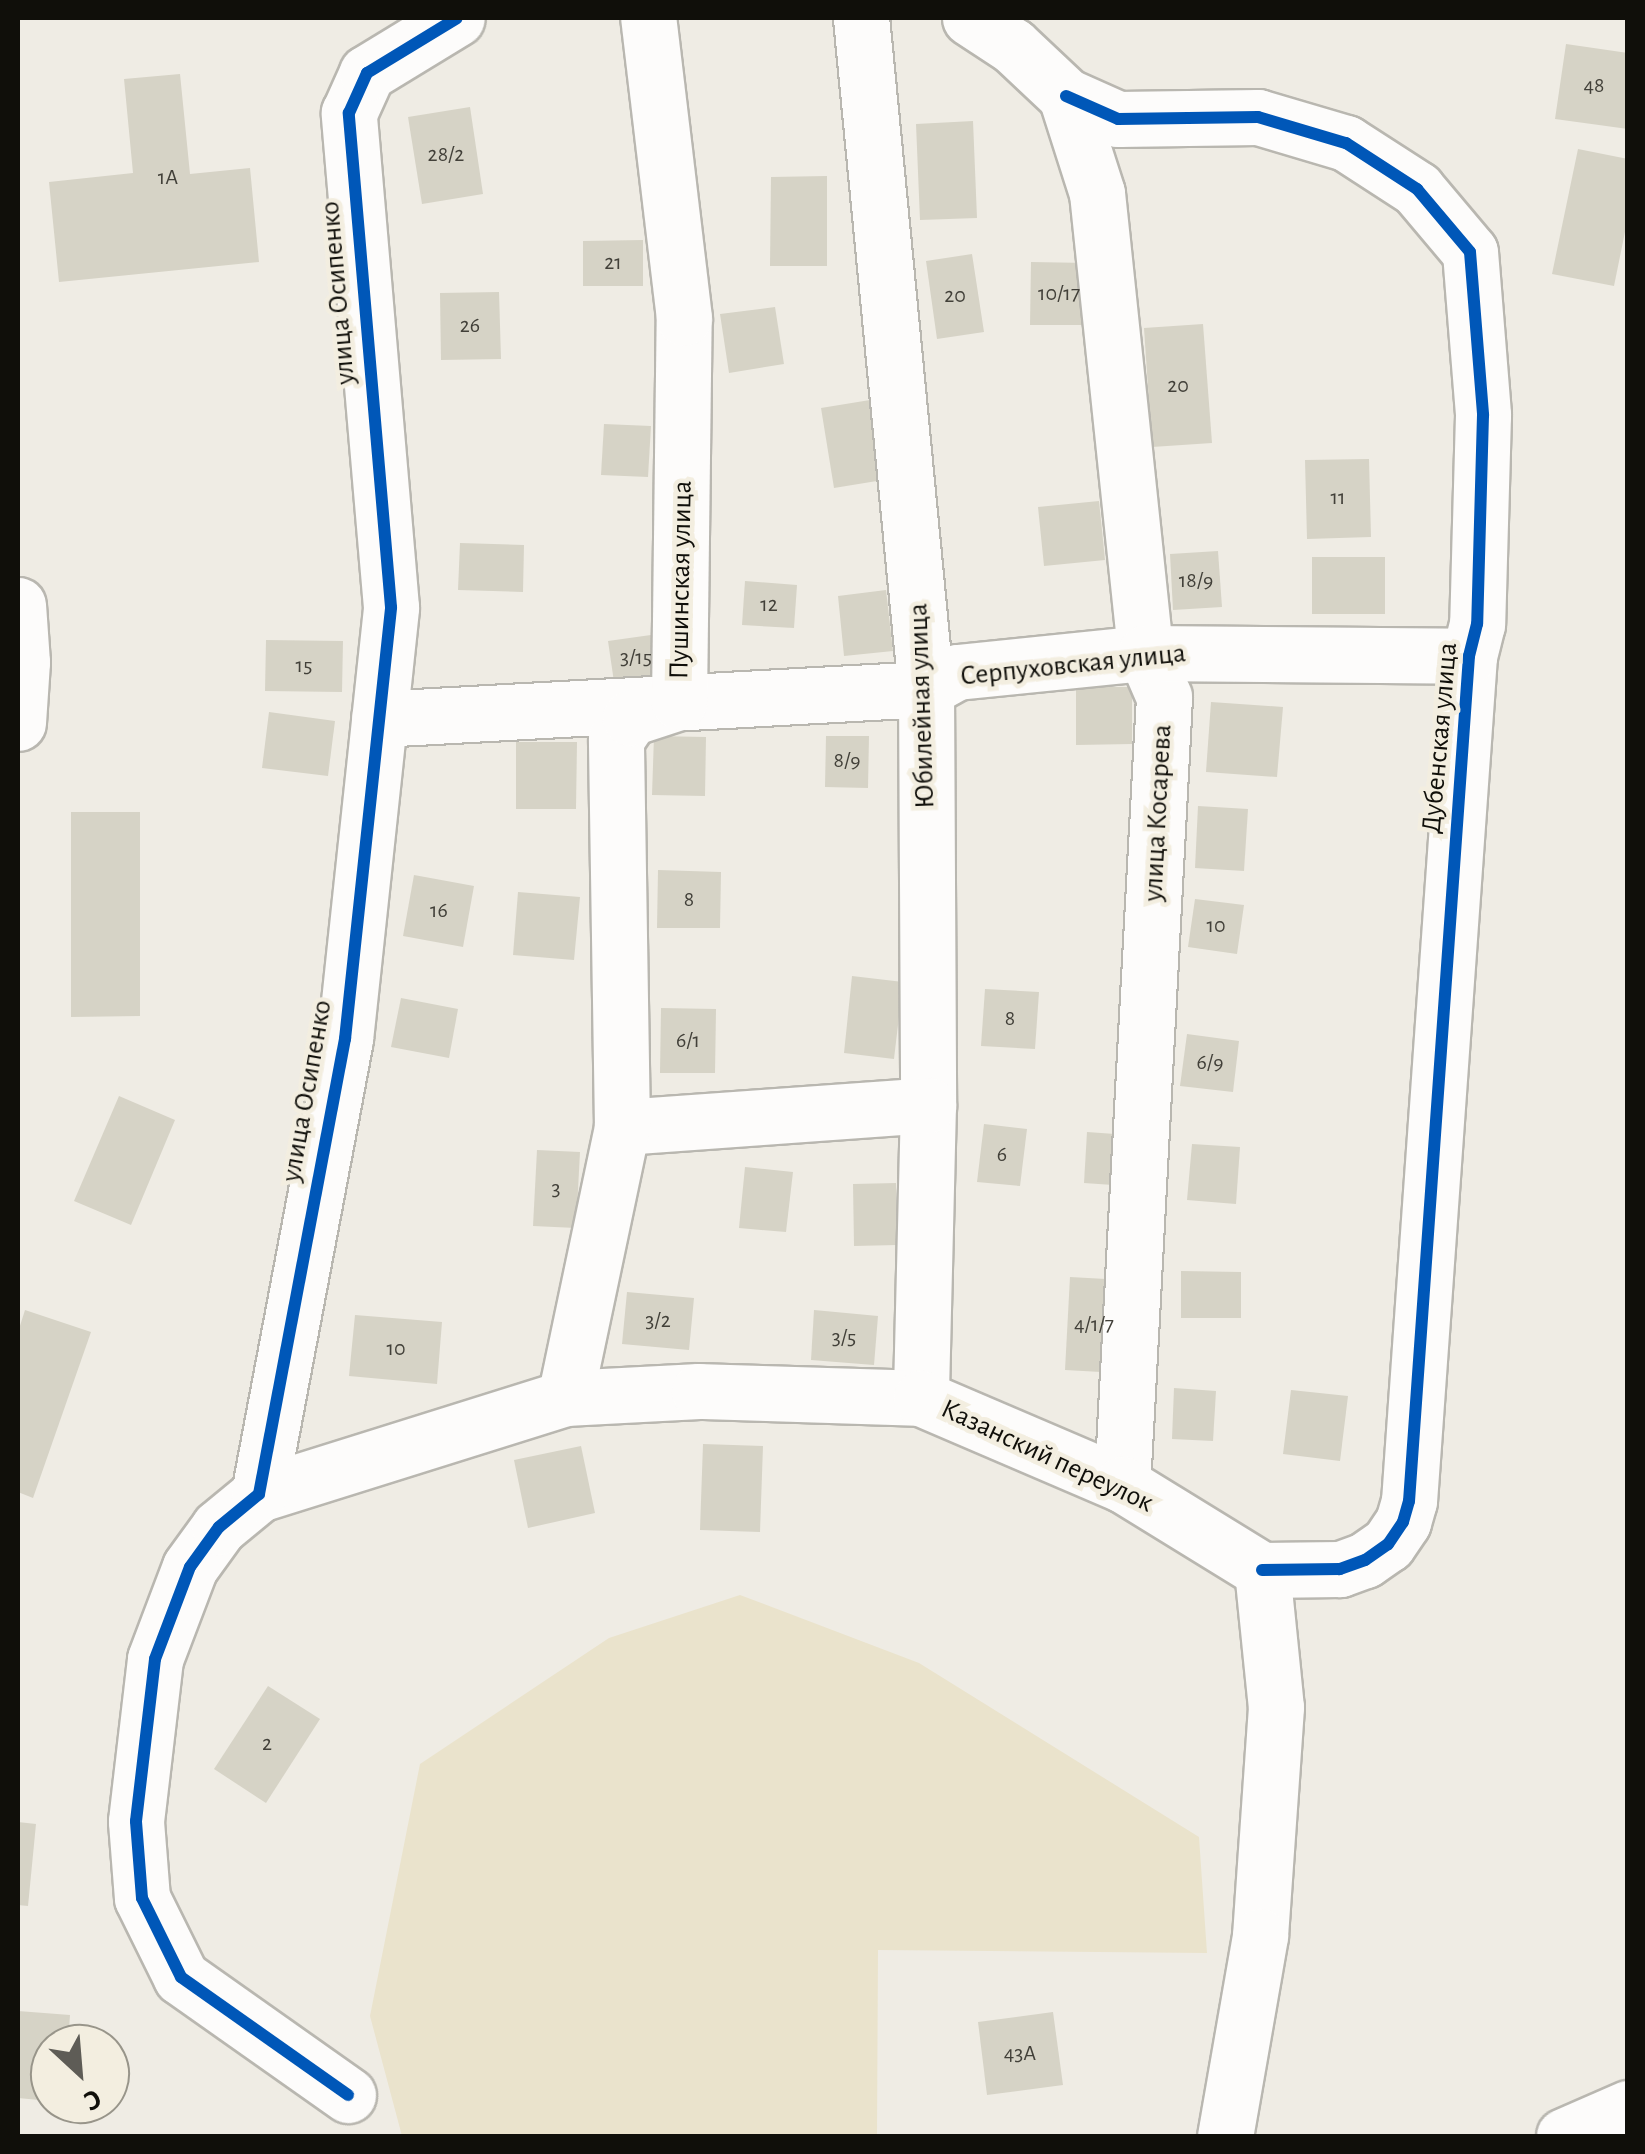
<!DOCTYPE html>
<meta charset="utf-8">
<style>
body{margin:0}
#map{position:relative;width:1645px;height:2154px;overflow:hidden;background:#efece4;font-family:"Alegreya Sans",sans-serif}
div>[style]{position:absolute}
.green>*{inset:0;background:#eae3cc}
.building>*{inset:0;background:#d6d3c6}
.roads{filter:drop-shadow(2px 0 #b9b7b0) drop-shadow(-2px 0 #b9b7b0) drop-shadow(0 2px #b9b7b0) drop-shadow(0 -2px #b9b7b0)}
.minor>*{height:55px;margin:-27.5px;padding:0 27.5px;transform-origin:27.5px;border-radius:27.5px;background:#fdfcfb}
.cycleway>*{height:12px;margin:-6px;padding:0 6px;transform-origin:6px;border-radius:6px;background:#0057b8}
span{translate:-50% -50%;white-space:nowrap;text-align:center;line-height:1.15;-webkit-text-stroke:9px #f3eee0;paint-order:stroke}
.number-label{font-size:22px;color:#424039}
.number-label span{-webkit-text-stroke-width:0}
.street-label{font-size:28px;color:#100f0a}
.frame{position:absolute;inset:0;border:20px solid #100f0a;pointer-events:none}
.north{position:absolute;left:30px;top:2024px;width:100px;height:100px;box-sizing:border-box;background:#f3eee0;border:2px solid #98958a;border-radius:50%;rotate:154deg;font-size:28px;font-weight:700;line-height:40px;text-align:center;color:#100f0a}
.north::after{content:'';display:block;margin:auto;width:35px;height:45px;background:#5e5c56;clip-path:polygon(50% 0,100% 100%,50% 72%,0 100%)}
</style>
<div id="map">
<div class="green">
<i style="clip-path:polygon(740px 1595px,919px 1663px,1199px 1837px,1207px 1953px,878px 1950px,877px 2136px,402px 2136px,370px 2016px,420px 1764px,609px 1638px)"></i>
</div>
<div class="building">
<i style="clip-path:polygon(1566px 44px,1628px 53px,1628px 129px,1555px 119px)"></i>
<i style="clip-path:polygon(180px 74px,190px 174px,250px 168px,259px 262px,59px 282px,49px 182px,133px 173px,124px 79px)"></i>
<i style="clip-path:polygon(470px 107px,483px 194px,422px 204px,408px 117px)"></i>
<i style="clip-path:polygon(973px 121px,977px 218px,920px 220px,916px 124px)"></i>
<i style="clip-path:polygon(1578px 149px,1628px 159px,1628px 217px,1614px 286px,1552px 274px)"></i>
<i style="clip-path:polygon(827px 176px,827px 266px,770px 266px,771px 177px)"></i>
<i style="clip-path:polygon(643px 240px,643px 286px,583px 286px,583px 241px)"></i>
<i style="clip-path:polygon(972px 254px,984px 332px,937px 339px,926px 261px)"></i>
<i style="clip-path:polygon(1031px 262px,1089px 263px,1088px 325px,1030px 325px)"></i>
<i style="clip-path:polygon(499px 292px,501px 359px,441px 360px,440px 293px)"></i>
<i style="clip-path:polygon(775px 307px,784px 364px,729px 373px,720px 314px)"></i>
<i style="clip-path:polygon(1203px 324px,1212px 443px,1152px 447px,1144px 328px)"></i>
<i style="clip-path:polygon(870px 400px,883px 480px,834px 488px,821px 408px)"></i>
<i style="clip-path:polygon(604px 424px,651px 426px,648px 477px,601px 475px)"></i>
<i style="clip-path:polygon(1369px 459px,1371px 537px,1307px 539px,1305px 460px)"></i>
<i style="clip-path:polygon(1099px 501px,1105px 560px,1044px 566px,1038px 507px)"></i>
<i style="clip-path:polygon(460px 543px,524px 545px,523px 592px,458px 590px)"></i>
<i style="clip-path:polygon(1218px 551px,1222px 607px,1173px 610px,1170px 554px)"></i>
<i style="clip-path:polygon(1312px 557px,1385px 557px,1385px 614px,1312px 614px)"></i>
<i style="clip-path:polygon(745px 581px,797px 585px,794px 628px,742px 625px)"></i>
<i style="clip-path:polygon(886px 590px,893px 651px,844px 656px,838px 596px)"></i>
<i style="clip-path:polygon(658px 634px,663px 676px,614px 682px,608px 641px)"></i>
<i style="clip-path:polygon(266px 640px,343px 641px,342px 692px,265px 691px)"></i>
<i style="clip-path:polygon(1076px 687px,1132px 687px,1132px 744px,1076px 745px)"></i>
<i style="clip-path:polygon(1211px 702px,1283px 707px,1277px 777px,1206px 772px)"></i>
<i style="clip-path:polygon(269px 712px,335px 721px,328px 776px,262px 768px)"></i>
<i style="clip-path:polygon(654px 736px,706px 737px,705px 796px,652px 795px)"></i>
<i style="clip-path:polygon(826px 736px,869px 736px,868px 788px,825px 787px)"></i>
<i style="clip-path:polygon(516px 742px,577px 742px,576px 809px,516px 809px)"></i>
<i style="clip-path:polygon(1198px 806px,1248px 809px,1244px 871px,1195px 868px)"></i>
<i style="clip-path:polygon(71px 812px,140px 812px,140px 1016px,71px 1017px)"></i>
<i style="clip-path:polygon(658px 870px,721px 872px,720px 928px,657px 928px)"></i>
<i style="clip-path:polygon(414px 875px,474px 886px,463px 947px,403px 936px)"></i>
<i style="clip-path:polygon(518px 892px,580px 897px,574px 960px,513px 955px)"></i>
<i style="clip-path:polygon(1195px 899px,1244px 905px,1237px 954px,1188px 947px)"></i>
<i style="clip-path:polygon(852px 976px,903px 982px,894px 1059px,844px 1053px)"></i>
<i style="clip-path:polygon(985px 989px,1039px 992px,1035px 1049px,981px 1046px)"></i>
<i style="clip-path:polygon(401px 998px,458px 1009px,449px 1058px,391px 1047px)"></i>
<i style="clip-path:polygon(661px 1008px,716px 1009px,715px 1073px,660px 1073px)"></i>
<i style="clip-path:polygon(1187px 1034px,1239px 1041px,1233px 1092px,1180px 1086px)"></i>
<i style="clip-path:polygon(119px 1096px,175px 1120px,131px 1225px,74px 1201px)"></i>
<i style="clip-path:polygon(984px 1124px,1027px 1129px,1020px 1186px,977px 1182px)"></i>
<i style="clip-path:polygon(1087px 1132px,1115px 1134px,1113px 1185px,1084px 1183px)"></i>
<i style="clip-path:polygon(1192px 1144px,1240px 1147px,1236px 1204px,1187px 1200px)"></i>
<i style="clip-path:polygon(537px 1150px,580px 1152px,576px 1228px,533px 1226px)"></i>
<i style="clip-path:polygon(745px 1167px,793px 1172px,786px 1232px,739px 1228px)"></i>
<i style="clip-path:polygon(896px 1183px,897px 1245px,854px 1246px,853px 1184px)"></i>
<i style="clip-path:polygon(1181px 1271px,1241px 1272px,1241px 1318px,1181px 1318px)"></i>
<i style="clip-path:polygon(1070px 1277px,1124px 1280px,1119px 1373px,1065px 1370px)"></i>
<i style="clip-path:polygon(627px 1292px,694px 1298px,689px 1350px,622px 1344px)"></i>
<i style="clip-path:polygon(25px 1310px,91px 1332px,33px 1498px,18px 1492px,18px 1332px)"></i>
<i style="clip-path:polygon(814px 1310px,878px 1316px,874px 1365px,811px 1360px)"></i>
<i style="clip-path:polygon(355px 1315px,442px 1322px,437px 1384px,349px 1376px)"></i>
<i style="clip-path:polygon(1174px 1388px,1216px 1391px,1213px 1441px,1172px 1439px)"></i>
<i style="clip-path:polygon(1291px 1390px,1348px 1396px,1340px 1461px,1283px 1454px)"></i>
<i style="clip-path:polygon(703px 1444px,763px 1446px,760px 1532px,700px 1530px)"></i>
<i style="clip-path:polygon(581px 1446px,595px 1513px,528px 1528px,514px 1460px)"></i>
<i style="clip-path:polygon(268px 1686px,320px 1719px,266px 1803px,214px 1769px)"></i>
<i style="clip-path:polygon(18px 1822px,36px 1824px,28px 1906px,18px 1905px)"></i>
<i style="clip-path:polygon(18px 2011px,70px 2015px,68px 2044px,50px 2044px,50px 2101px,18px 2098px)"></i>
<i style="clip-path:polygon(1053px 2012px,1063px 2085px,987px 2095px,978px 2022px)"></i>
</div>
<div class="roads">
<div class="minor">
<i style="left:861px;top:18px;width:674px;rotate:84.47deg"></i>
<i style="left:926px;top:689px;width:416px;rotate:89.7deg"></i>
<i style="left:928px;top:1105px;width:293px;rotate:91.4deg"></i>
<i style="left:970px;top:18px;width:51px;rotate:33.1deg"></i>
<i style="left:1013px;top:46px;width:73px;rotate:43.3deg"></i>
<i style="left:1066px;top:96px;width:102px;rotate:72.3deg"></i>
<i style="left:1097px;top:193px;width:462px;rotate:84deg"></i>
<i style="left:1145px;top:653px;width:48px;rotate:66.6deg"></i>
<i style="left:1164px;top:697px;width:788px;rotate:93.05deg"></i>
<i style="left:1066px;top:96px;width:57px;rotate:23.9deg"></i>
<i style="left:1118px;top:119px;width:140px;rotate:-0.8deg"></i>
<i style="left:1258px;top:117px;width:92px;rotate:16.5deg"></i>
<i style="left:1346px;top:143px;width:85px;rotate:32.9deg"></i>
<i style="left:1417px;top:189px;width:82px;rotate:49.9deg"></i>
<i style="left:1470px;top:252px;width:164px;rotate:85.4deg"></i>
<i style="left:1483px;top:415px;width:209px;rotate:91.6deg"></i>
<i style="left:1477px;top:624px;width:33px;rotate:104deg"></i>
<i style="left:1469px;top:656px;width:847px;rotate:94.06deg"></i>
<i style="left:1409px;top:1501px;width:22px;rotate:106deg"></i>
<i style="left:1403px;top:1522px;width:27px;rotate:124deg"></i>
<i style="left:1388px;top:1544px;width:28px;rotate:145deg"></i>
<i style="left:1365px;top:1560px;width:27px;rotate:160deg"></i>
<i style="left:1340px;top:1569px;width:78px;rotate:179.3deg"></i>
<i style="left:18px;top:605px;width:57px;rotate:86deg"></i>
<i style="left:22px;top:662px;width:61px;rotate:93.8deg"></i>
<i style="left:379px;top:719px;width:548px;rotate:-3.14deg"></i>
<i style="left:926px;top:689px;width:35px;rotate:-29deg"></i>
<i style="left:957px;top:672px;width:189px;rotate:-5.8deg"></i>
<i style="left:1145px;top:653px;width:324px;rotate:0.5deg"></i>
<i style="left:622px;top:1127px;width:307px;rotate:-4.1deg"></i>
<i style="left:565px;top:1398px;width:277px;rotate:-78.1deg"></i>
<i style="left:622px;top:1127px;width:388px;rotate:-90.9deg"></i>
<i style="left:616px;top:739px;width:25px;rotate:-56deg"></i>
<i style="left:630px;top:718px;width:52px;rotate:-18.1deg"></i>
<i style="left:679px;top:702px;width:384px;rotate:-89.3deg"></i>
<i style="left:684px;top:318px;width:302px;rotate:-96.8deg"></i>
<i style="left:259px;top:1494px;width:321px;rotate:-17.4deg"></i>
<i style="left:565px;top:1398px;width:134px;rotate:-3deg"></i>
<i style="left:699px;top:1391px;width:222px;rotate:1.8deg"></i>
<i style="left:921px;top:1398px;width:219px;rotate:23.2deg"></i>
<i style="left:1122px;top:1484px;width:164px;rotate:31.6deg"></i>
<i style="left:1262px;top:1570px;width:138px;rotate:84.2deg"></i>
<i style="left:1276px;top:1707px;width:230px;rotate:94deg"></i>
<i style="left:1260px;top:1936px;width:203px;rotate:99.9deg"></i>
<i style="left:348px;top:2095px;width:204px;rotate:-144.8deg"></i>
<i style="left:181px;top:1977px;width:88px;rotate:-116.3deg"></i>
<i style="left:142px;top:1898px;width:77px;rotate:-94.5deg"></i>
<i style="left:136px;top:1821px;width:163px;rotate:-83.3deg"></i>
<i style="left:155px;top:1659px;width:98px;rotate:-69.2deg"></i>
<i style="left:190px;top:1567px;width:49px;rotate:-54.1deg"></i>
<i style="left:219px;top:1527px;width:52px;rotate:-39.5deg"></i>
<i style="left:259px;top:1494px;width:463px;rotate:-79.3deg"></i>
<i style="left:345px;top:1039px;width:434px;rotate:-83.9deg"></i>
<i style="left:391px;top:607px;width:496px;rotate:-94.9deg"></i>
<i style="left:349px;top:113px;width:44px;rotate:-65.8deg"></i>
<i style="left:367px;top:73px;width:105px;rotate:-31.4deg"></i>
<i style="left:1564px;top:2136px;width:70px;rotate:-23.6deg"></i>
</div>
</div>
<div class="cycleway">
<i style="left:1066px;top:96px;width:57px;rotate:23.9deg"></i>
<i style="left:1118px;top:119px;width:140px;rotate:-0.8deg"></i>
<i style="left:1258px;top:117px;width:92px;rotate:16.5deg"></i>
<i style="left:1346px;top:143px;width:85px;rotate:32.9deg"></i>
<i style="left:1417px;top:189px;width:82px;rotate:49.9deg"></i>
<i style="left:1470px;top:252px;width:164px;rotate:85.4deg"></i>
<i style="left:1483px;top:415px;width:209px;rotate:91.6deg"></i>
<i style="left:1477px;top:624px;width:33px;rotate:104deg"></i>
<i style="left:1469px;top:656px;width:847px;rotate:94.06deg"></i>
<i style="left:1409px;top:1501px;width:22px;rotate:106deg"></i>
<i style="left:1403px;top:1522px;width:27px;rotate:124deg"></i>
<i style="left:1388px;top:1544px;width:28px;rotate:145deg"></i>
<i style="left:1365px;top:1560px;width:27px;rotate:160deg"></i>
<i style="left:1340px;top:1569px;width:78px;rotate:179.3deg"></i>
<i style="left:348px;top:2095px;width:204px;rotate:-144.8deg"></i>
<i style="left:181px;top:1977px;width:88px;rotate:-116.3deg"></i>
<i style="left:142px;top:1898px;width:77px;rotate:-94.5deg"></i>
<i style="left:136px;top:1821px;width:163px;rotate:-83.3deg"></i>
<i style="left:155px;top:1659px;width:98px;rotate:-69.2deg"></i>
<i style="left:190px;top:1567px;width:49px;rotate:-54.1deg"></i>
<i style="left:219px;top:1527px;width:52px;rotate:-39.5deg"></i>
<i style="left:259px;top:1494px;width:463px;rotate:-79.3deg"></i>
<i style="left:345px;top:1039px;width:434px;rotate:-83.9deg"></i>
<i style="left:391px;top:607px;width:496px;rotate:-94.9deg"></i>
<i style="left:349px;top:113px;width:44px;rotate:-65.8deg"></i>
<i style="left:367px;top:73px;width:105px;rotate:-31.4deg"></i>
</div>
<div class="number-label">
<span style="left:1594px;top:86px">48</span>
<span style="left:446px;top:155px">28/2</span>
<span style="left:168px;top:178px">1А</span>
<span style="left:613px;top:263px">21</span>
<span style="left:1059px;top:294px">10/17</span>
<span style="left:955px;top:296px">20</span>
<span style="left:470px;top:326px">26</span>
<span style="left:1178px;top:386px">20</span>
<span style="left:1338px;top:498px">11</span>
<span style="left:1196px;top:581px">18/9</span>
<span style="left:769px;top:605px">12</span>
<span style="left:636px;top:658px">3/15</span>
<span style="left:304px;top:666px">15</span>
<span style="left:847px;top:761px">8/9</span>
<span style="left:689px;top:900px">8</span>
<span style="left:439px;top:911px">16</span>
<span style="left:1216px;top:926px">10</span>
<span style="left:1010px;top:1019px">8</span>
<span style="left:688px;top:1041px">6/1</span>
<span style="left:1210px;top:1063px">6/9</span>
<span style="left:1002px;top:1155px">6</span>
<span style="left:556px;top:1189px">3</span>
<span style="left:658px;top:1321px">3/2</span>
<span style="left:1094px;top:1325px">4/1/7</span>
<span style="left:844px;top:1338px">3/5</span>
<span style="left:396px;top:1349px">10</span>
<span style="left:267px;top:1744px">2</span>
<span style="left:1020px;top:2054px">43А</span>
</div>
<div class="street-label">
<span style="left:338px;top:293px;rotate:-95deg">улица Осипенко</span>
<span style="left:681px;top:580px;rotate:-89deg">Пушинская улица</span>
<span style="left:1073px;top:665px;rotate:-6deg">Серпуховская улица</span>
<span style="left:922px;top:706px;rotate:-92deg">Юбилейная улица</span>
<span style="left:1440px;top:738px;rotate:-85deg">Дубенская улица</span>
<span style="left:1158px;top:813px;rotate:-87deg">улица Косарева</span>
<span style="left:307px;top:1091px;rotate:-80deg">улица Осипенко</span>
<span style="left:1047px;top:1456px;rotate:25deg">Казанский переулок</span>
</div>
<div class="frame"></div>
<div class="north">С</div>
</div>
